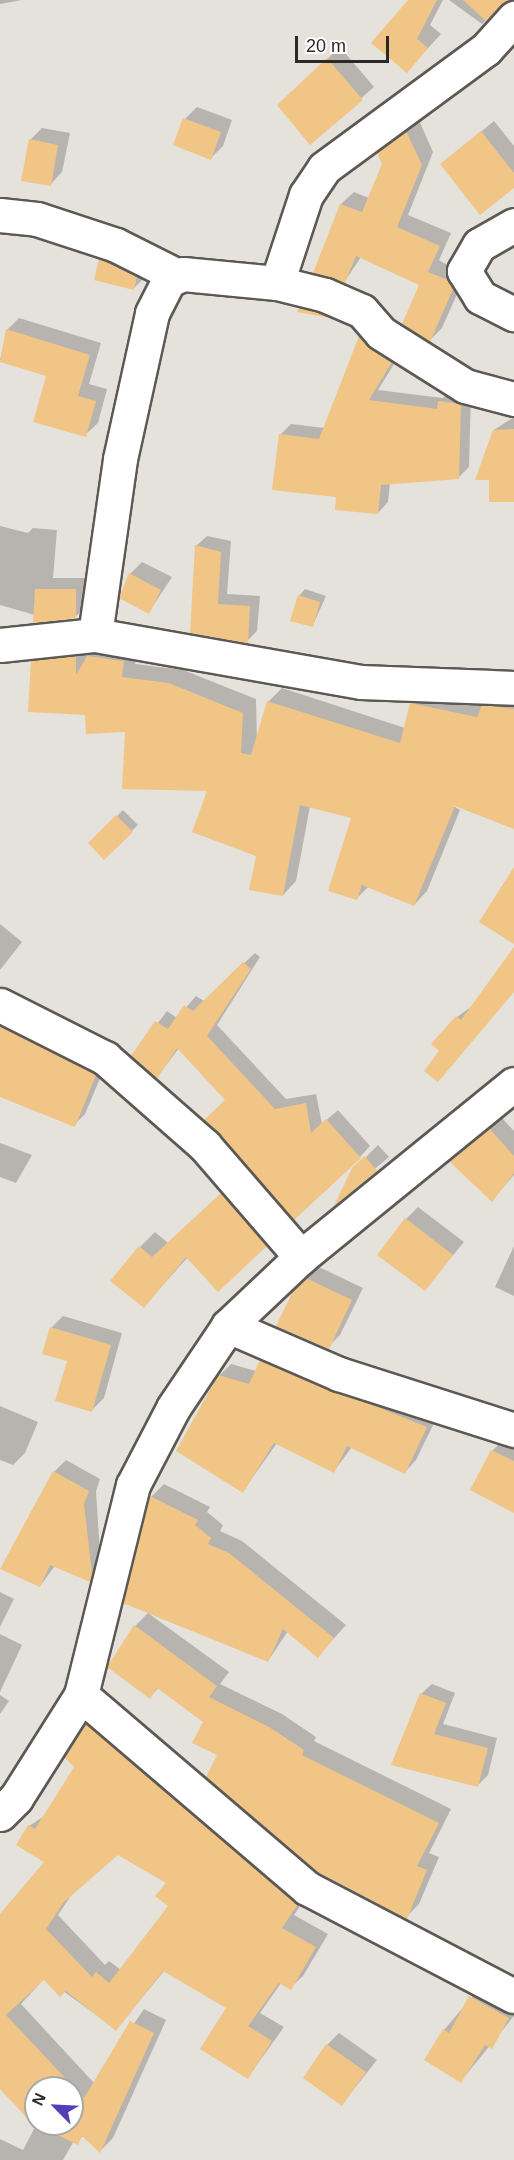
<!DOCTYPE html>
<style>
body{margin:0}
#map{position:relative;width:514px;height:2160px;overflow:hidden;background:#e5e1db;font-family:Arial,sans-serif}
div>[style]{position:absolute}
.shadow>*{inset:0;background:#0003}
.building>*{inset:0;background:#f0c585}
.roads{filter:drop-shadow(2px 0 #5c5954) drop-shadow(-2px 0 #5c5954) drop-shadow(0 2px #5c5954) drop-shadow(0 -2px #5c5954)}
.minor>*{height:33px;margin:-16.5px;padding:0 16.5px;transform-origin:16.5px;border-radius:16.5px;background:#fff}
span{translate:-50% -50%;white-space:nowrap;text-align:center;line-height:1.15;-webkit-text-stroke:6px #fff;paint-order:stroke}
.north{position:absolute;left:24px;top:2076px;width:60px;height:60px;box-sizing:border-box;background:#fff;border:2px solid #aaa9a9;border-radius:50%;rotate:294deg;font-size:16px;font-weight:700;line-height:24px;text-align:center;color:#2a2927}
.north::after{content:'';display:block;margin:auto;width:21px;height:27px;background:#563eb6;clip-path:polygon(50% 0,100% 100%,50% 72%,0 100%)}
.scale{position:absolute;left:295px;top:36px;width:94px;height:27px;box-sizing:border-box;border:3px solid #2a2927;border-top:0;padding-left:8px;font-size:18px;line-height:21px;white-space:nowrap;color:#2a2927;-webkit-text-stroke:4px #fff;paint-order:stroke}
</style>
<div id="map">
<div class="shadow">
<i style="clip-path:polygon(0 0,22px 0,0 4px)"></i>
<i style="clip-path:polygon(410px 0,443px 0,430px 25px,441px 34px,407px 71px)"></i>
<i style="clip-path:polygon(449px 0,506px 0,482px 24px)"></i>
<i style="clip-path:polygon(340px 47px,374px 87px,310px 143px,291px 93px)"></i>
<i style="clip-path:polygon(197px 107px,232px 120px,223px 146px,211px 158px,185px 119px)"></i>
<i style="clip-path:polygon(419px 120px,433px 152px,408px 215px,451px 233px,439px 260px,465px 276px,442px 328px,430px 340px,421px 284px,361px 257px,345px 281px,315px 272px,341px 204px,354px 192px,369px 198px,383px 164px,378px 153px)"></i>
<i style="clip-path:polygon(494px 121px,514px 146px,514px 186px,442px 164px)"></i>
<i style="clip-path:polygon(42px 128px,70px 133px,62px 172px,50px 185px,30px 140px)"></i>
<i style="clip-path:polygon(112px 248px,146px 276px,134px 288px,100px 260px)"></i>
<i style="clip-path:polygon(19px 318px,101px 343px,89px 384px,107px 389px,98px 423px,85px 435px,48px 375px,0 360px,7px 330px)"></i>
<i style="clip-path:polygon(371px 327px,402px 351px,378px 390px,443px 398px,450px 391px,471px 394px,469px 467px,458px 478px,390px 483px,388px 502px,378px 513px,338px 495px,280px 435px,291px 424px,325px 428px,360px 337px)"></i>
<i style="clip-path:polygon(514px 417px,514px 498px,494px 430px)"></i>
<i style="clip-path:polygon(0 526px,28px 533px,33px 528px,57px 530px,53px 578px,87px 578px,88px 605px,75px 617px,35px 615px,0 605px)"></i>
<i style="clip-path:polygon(207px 536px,231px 541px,227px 594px,260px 596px,257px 631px,247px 641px,191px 631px,196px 546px)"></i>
<i style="clip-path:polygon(142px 562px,172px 577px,149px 612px,130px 574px)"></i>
<i style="clip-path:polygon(305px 589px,326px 596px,313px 625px,299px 596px)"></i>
<i style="clip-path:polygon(89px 643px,89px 655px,101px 643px,137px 648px,135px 664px,183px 670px,256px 699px,257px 741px,268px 702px,282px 688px,405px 728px,411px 703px,425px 690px,514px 694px,514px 814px,442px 799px,460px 810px,427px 891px,414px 905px,369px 886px,356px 899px,353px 817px,310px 806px,296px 881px,283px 895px,209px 790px,126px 731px,87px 713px,32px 661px,45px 648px)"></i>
<i style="clip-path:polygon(123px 810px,138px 825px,104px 857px,90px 843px)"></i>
<i style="clip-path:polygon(0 924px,22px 942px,0 970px)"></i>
<i style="clip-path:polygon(514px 950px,514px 991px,438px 1080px,441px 1050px,457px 1017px,475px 1004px)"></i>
<i style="clip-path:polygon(255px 953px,260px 957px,217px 1025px,286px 1099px,316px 1094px,322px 1124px,338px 1110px,370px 1146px,360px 1157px,227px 1100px,179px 1048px,157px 1077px,133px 1056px,167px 1011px,177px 1018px,196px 996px,204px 1001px)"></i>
<i style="clip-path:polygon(0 1012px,106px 1064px,85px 1114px,74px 1125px,0 1061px)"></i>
<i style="clip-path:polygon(502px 1118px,514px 1131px,514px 1175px,492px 1200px,451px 1161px)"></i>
<i style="clip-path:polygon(0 1143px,32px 1155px,16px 1183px,0 1177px)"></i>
<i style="clip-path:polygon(378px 1145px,389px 1157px,338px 1200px,354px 1169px)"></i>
<i style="clip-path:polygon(237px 1179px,281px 1230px,266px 1245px,188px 1257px,144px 1306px,140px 1247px,155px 1232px,168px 1243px)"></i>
<i style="clip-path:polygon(418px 1207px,464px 1242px,425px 1289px,406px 1219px)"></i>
<i style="clip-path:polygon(514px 1246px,514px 1296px,495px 1287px)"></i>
<i style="clip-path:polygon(319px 1267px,363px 1288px,340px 1335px,328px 1347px,295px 1290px)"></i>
<i style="clip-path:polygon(63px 1316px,122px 1333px,104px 1398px,92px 1410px,51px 1328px)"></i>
<i style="clip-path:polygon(273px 1349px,438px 1415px,416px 1460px,405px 1472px,352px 1447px,334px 1471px,277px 1443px,243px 1491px,219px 1376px,231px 1364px,256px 1371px)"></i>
<i style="clip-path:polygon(0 1406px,38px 1422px,25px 1453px,13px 1465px,0 1460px)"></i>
<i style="clip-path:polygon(507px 1436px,514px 1440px,514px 1511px,472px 1490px,493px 1450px)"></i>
<i style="clip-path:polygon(66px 1460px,100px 1479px,96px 1491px,101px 1569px,89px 1580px,55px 1566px,40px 1586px,54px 1472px)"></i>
<i style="clip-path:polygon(164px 1484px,210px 1507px,207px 1512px,223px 1525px,220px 1531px,242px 1541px,346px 1625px,318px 1656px,288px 1631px,268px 1661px,148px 1613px,229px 1672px,220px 1684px,282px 1714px,316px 1737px,314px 1741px,451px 1809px,429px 1853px,439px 1857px,419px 1904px,406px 1917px,219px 1755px,205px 1722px,159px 1687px,150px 1697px,135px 1626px,149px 1612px,151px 1497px)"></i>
<i style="clip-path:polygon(0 1592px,14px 1599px,0 1627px)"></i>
<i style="clip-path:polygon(0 1634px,22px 1645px,0 1692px)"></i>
<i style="clip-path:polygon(432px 1684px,455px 1693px,443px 1724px,497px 1738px,488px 1775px,478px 1785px,393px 1764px,421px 1694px)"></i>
<i style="clip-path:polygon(0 1695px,9px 1701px,0 1714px)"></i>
<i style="clip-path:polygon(evenodd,99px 1712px,310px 1891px,294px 1915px,328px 1934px,303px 1976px,290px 1988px,281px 1983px,260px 2013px,284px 2027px,248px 2077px,228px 2008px,165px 1970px,116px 2029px,45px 1978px,21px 2004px,94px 2083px,144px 2009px,166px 2020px,113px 2138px,100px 2151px,84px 2136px,74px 2141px,63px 2160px,0 2160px,0 2139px,23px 2150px,36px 2125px,0 2087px,0 1916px,46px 1862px,18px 1845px,29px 1826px,46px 1815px,76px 1766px,86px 1724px,99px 1712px,118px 1853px,168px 1882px,170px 1906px,121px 1970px,109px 1961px,105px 1965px,58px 1915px,74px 1891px,118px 1853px,99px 1712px,36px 2088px,72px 2088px,72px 2124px,36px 2124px,36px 2088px)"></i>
<i style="clip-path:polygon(483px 1984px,514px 2002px,514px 2016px,461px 2081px,444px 2030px)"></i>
<i style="clip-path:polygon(339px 2033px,377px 2060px,342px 2104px,327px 2045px)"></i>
</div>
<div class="building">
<i style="clip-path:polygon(408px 0,437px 0,417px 39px,428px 48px,407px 73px,371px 43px)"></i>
<i style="clip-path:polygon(463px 0,510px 0,486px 21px)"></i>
<i style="clip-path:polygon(327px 58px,363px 100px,310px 145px,277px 105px)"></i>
<i style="clip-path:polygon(183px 118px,221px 132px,211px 160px,173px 145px)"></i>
<i style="clip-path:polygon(406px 131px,422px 165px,397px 227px,440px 246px,428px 272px,448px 280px,453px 289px,430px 342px,402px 324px,419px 285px,356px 256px,345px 283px,313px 273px,340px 204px,362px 212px,382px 164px,377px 153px)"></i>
<i style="clip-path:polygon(481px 131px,514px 173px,514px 188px,480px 215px,440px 164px)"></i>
<i style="clip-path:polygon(29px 139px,58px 145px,51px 186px,21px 181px)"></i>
<i style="clip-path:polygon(99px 259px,137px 277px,134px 290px,94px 280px)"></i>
<i style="clip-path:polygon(299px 308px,319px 313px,331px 318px,297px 312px)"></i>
<i style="clip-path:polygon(6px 329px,90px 355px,78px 396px,96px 401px,86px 437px,33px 422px,46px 376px,0 362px)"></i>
<i style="clip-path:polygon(359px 336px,392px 362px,369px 400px,437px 409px,438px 401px,461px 404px,459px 479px,381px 485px,378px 514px,335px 510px,336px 497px,272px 490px,279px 434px,319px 439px)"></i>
<i style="clip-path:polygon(514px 429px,514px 502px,489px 502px,489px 480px,475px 480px,493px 430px)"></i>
<i style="clip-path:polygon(195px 545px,221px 552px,218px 604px,250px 606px,248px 643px,190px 633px)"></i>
<i style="clip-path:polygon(129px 573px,161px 590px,149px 614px,119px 598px)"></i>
<i style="clip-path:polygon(35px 589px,76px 589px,76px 618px,33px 623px)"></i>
<i style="clip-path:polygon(298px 595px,320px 602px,313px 627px,290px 621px)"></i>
<i style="clip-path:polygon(76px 656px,76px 675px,87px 656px,124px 661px,122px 677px,169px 683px,243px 713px,241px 753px,251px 755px,267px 701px,400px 743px,410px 703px,477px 717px,482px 705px,514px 709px,514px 829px,455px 806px,414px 906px,362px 885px,357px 900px,328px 891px,351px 818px,300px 805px,283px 896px,249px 890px,256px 856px,192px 832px,207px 791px,122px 789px,125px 732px,86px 734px,85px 715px,28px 712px,31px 661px)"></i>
<i style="clip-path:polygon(116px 815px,133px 832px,104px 860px,88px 843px)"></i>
<i style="clip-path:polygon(514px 867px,514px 944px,479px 922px)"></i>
<i style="clip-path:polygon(514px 947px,514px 992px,438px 1082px,424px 1071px,439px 1051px,431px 1044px,456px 1016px,461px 1020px)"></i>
<i style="clip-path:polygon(243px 962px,251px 969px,207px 1036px,275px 1109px,306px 1103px,311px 1133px,326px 1119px,361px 1158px,294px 1220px,204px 1120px,225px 1100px,177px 1048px,157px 1079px,131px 1056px,155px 1021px,168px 1029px,184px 1005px,193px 1011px)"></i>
<i style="clip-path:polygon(0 1026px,96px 1075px,75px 1127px,0 1097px)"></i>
<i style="clip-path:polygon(489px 1128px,514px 1156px,514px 1173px,492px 1202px,449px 1161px)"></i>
<i style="clip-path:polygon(365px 1156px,377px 1171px,334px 1206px,352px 1168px)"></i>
<i style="clip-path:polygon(221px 1193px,267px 1246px,218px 1292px,186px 1257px,144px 1308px,110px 1281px,139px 1246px,152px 1257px)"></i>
<i style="clip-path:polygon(405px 1218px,453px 1255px,425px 1291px,377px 1255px)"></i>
<i style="clip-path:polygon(306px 1278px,352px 1300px,329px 1349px,276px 1326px,294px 1289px)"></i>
<i style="clip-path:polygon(50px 1327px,111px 1345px,92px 1412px,55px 1401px,67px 1361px,42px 1354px)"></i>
<i style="clip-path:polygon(260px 1360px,427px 1427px,405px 1474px,347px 1446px,334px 1473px,274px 1443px,243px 1493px,176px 1451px,218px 1375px,249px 1384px)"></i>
<i style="clip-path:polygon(491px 1450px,514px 1461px,514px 1513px,470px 1490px)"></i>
<i style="clip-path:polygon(53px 1471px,89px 1491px,84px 1504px,92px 1574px,90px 1582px,50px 1565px,40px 1587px,0 1569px)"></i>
<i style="clip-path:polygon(150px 1496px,198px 1520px,195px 1525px,211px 1538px,208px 1544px,229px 1553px,334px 1638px,318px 1658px,283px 1629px,268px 1662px,123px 1603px)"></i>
<i style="clip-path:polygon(134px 1625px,217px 1686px,209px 1697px,269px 1727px,304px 1750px,302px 1755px,439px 1823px,417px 1866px,427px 1870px,407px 1919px,318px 1872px,206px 1777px,217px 1755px,192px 1743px,203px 1722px,157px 1688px,150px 1699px,107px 1667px)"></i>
<i style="clip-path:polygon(420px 1693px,446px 1703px,434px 1734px,488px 1748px,478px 1787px,391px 1765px)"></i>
<i style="clip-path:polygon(evenodd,85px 1723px,298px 1904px,282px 1928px,316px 1947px,291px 1990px,279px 1983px,248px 2026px,272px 2041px,248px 2079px,200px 2049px,226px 2008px,163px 1971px,116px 2031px,66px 1991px,60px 1997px,44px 1980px,6px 2015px,84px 2098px,130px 2021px,154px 2033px,100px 2153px,82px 2136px,78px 2145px,30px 2121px,0 2089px,0 1914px,44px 1862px,16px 1845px,28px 1825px,35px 1829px,74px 1767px,64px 1757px,85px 1723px,118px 1855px,166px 1883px,155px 1896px,168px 1906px,109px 1983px,96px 1972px,92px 1977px,46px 1929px,64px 1902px,118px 1855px,85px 1723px,36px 2088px,72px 2088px,72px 2124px,36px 2124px,36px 2088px)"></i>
<i style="clip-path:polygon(469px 1996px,509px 2018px,492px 2049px,485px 2045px,461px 2083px,424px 2060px,443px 2029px,449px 2033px)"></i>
<i style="clip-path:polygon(326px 2044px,366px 2072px,342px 2106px,303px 2078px)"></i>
</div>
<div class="roads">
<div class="minor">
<i style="left:0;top:215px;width:37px;rotate:6deg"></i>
<i style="left:37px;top:219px;width:83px;rotate:18.2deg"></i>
<i style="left:116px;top:245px;width:69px;rotate:26.6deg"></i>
<i style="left:514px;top:225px;width:40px;rotate:150.3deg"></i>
<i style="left:479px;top:245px;width:30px;rotate:120deg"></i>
<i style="left:464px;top:271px;width:31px;rotate:58deg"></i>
<i style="left:480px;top:297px;width:38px;rotate:27deg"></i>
<i style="left:277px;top:283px;width:93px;rotate:-71.8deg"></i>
<i style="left:306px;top:195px;width:32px;rotate:-56deg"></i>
<i style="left:324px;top:168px;width:201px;rotate:-36.3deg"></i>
<i style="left:486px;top:49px;width:42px;rotate:-47.9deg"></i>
<i style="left:95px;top:635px;width:178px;rotate:-81.9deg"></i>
<i style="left:120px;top:459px;width:149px;rotate:-77.6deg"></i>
<i style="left:152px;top:313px;width:37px;rotate:-63deg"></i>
<i style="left:169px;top:280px;width:15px;rotate:-23deg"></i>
<i style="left:183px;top:274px;width:94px;rotate:5.5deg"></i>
<i style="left:277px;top:283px;width:49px;rotate:14deg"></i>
<i style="left:325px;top:295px;width:40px;rotate:23.4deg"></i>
<i style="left:362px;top:311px;width:29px;rotate:49deg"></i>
<i style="left:381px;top:333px;width:99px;rotate:32.2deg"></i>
<i style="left:465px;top:386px;width:51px;rotate:14.9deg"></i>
<i style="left:0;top:645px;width:96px;rotate:-6deg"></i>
<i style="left:95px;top:635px;width:270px;rotate:10deg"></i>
<i style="left:361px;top:682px;width:153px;rotate:2.2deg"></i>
<i style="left:0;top:1005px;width:118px;rotate:26.8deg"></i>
<i style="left:105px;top:1058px;width:133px;rotate:41.3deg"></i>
<i style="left:205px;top:1146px;width:147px;rotate:49.1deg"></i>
<i style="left:228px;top:1326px;width:121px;rotate:23.4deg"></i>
<i style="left:339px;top:1374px;width:184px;rotate:17.7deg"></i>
<i style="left:81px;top:1695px;width:297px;rotate:40.5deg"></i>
<i style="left:307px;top:1888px;width:233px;rotate:27.6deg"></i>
<i style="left:0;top:1814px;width:23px;rotate:-45deg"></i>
<i style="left:16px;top:1798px;width:122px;rotate:-57.7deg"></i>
<i style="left:81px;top:1695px;width:216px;rotate:-76.1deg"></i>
<i style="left:133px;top:1485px;width:87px;rotate:-62.5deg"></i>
<i style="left:173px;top:1408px;width:99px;rotate:-56.1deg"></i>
<i style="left:228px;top:1326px;width:100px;rotate:-43.4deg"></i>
<i style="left:301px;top:1257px;width:274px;rotate:-39.1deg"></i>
</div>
</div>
<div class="north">N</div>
<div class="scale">20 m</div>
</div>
